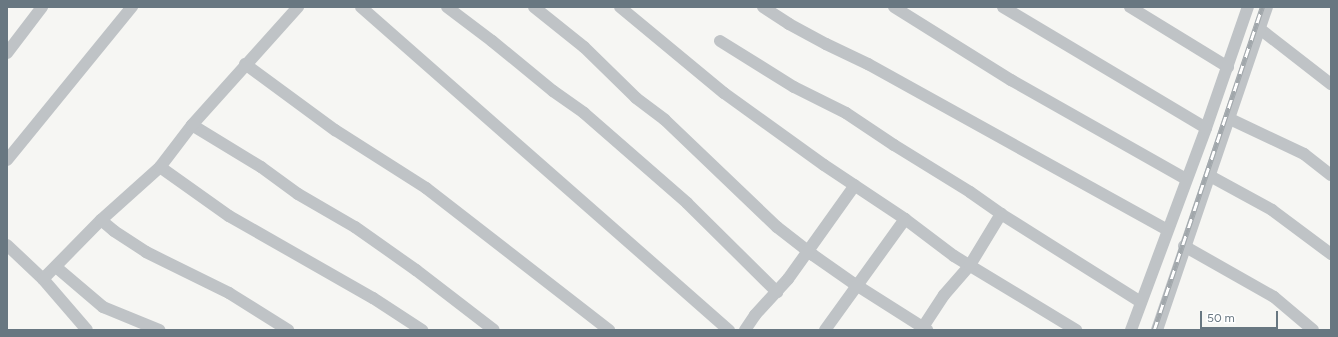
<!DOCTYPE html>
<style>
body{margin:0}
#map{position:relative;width:1338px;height:337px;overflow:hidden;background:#f6f6f3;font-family:Figtree,sans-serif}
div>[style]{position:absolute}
.minor>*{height:12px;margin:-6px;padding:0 6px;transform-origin:6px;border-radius:6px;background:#bfc3c6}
.rail>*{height:4.5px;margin-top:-2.25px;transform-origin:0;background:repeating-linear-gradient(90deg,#fff 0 9px,#a1a7ab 0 18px);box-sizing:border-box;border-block:1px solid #a1a7ab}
span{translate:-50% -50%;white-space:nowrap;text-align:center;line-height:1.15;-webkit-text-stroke:4px #fff;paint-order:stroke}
.frame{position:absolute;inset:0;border:8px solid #687781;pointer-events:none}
.scale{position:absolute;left:1200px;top:311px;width:78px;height:18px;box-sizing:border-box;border:2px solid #687781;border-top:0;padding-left:5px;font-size:12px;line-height:14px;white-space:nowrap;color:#687781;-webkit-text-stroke:3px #fff;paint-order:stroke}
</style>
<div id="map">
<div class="minor">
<i style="left:361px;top:7px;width:490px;rotate:41.3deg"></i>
<i style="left:447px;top:7px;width:56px;rotate:37.1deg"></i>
<i style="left:492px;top:41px;width:79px;rotate:39.3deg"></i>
<i style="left:553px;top:91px;width:38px;rotate:35deg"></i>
<i style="left:584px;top:113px;width:137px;rotate:41.1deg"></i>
<i style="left:687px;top:203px;width:127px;rotate:44.7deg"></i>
<i style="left:534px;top:7px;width:64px;rotate:38.7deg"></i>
<i style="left:584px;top:47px;width:73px;rotate:44.4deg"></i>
<i style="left:636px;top:98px;width:36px;rotate:37deg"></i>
<i style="left:665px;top:120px;width:155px;rotate:43.7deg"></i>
<i style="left:777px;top:227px;width:46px;rotate:37.9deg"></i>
<i style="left:813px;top:255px;width:49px;rotate:35deg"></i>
<i style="left:853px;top:283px;width:88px;rotate:32.4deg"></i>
<i style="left:620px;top:7px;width:135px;rotate:39.6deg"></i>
<i style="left:724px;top:93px;width:123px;rotate:35.8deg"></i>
<i style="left:824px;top:165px;width:97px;rotate:33.7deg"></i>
<i style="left:905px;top:219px;width:61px;rotate:37.1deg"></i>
<i style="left:954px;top:256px;width:143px;rotate:31.2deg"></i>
<i style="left:763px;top:7px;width:31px;rotate:33deg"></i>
<i style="left:789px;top:24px;width:42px;rotate:28.4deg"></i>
<i style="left:826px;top:44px;width:47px;rotate:25.5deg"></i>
<i style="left:868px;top:64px;width:342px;rotate:29deg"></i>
<i style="left:894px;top:7px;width:138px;rotate:32deg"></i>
<i style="left:1011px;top:80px;width:201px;rotate:29.5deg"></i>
<i style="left:1003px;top:7px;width:236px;rotate:30.8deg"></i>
<i style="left:1130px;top:7px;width:115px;rotate:31.5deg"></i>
<i style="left:1260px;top:29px;width:90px;rotate:37.8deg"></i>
<i style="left:720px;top:41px;width:87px;rotate:31.9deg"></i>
<i style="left:794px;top:87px;width:58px;rotate:26.6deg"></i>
<i style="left:846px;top:113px;width:58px;rotate:33.7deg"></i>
<i style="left:894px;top:145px;width:89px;rotate:31.7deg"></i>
<i style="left:970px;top:192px;width:38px;rotate:35deg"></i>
<i style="left:1001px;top:214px;width:165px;rotate:32.2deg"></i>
<i style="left:7px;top:53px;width:58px;rotate:-52.7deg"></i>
<i style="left:245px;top:64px;width:112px;rotate:36.3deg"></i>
<i style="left:335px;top:130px;width:108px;rotate:32.5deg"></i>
<i style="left:426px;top:188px;width:232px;rotate:37.8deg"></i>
<i style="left:1230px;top:119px;width:82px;rotate:25.3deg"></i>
<i style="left:1304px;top:154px;width:34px;rotate:38deg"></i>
<i style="left:192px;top:125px;width:81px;rotate:31.3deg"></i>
<i style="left:261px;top:167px;width:46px;rotate:36.1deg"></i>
<i style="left:298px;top:194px;width:66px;rotate:30.1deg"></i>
<i style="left:355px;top:227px;width:75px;rotate:35.2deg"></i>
<i style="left:416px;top:270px;width:98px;rotate:37.6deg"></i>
<i style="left:7px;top:160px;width:198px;rotate:-50.8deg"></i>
<i style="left:160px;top:167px;width:85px;rotate:35.4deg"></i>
<i style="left:229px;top:216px;width:166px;rotate:29.7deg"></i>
<i style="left:373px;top:298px;width:59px;rotate:33.1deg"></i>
<i style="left:1210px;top:176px;width:71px;rotate:28.7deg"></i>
<i style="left:1272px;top:210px;width:74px;rotate:36.7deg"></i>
<i style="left:101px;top:220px;width:17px;rotate:40deg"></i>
<i style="left:114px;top:231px;width:38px;rotate:33deg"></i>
<i style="left:146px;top:252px;width:93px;rotate:26.3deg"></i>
<i style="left:229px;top:293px;width:70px;rotate:32.1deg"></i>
<i style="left:7px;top:245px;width:50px;rotate:43.4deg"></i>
<i style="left:43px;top:279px;width:67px;rotate:49.2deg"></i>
<i style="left:1184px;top:246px;width:103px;rotate:29.5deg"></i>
<i style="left:1274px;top:297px;width:51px;rotate:40.2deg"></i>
<i style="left:56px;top:267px;width:62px;rotate:40.4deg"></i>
<i style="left:103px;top:307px;width:61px;rotate:22.3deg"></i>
<i style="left:43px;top:279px;width:83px;rotate:-45.5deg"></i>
<i style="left:101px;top:220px;width:79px;rotate:-41.9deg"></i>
<i style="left:160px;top:167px;width:53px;rotate:-52.7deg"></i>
<i style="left:192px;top:125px;width:159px;rotate:-48.1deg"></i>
<i style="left:745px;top:330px;width:18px;rotate:-56deg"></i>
<i style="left:755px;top:315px;width:49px;rotate:-47.5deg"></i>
<i style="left:788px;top:279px;width:115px;rotate:-54.5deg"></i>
<i style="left:825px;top:330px;width:137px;rotate:-54.2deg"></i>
<i style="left:921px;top:330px;width:42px;rotate:-56.7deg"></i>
<i style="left:944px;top:295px;width:40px;rotate:-49deg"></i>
<i style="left:970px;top:265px;width:60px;rotate:-58.7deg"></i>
<i style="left:1131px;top:330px;width:215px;rotate:-69.6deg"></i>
<i style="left:1206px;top:128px;width:128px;rotate:-70.9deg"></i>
<i style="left:1157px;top:330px;width:341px;rotate:-71.2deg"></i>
</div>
<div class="rail">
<i style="left:1154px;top:330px;width:341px;rotate:-71.5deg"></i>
</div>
<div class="frame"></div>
<div class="scale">50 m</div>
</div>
